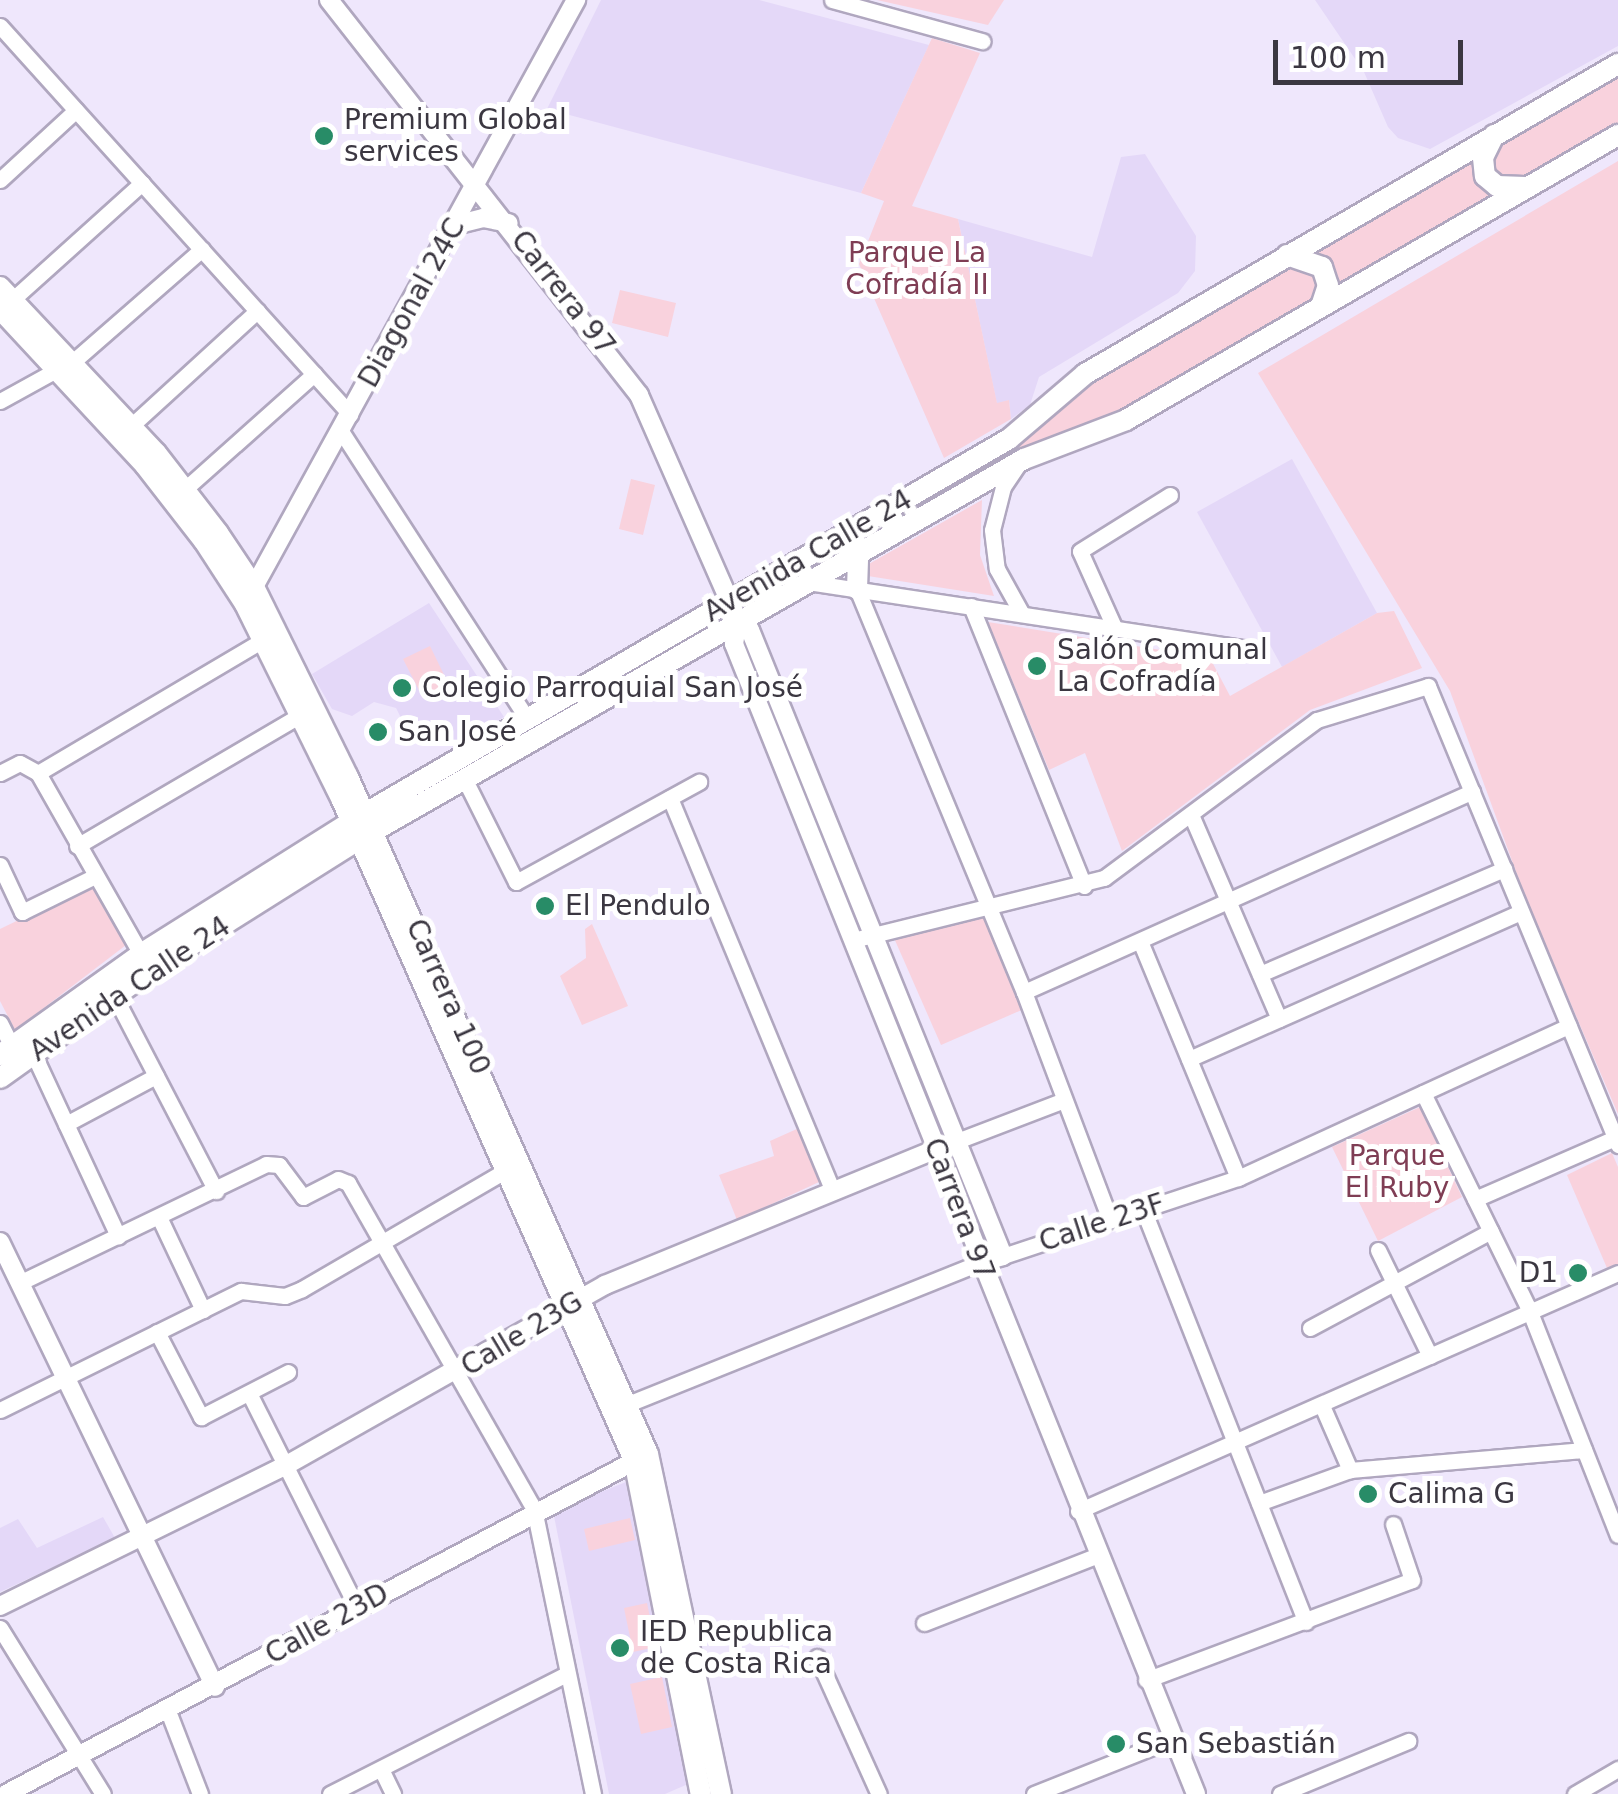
<!DOCTYPE html>
<meta charset="utf-8">
<style>
body{margin:0}
#map{position:relative;width:1618px;height:1794px;overflow:hidden;background:#efe7fc;font-family:"DejaVu Sans",sans-serif}
div>[style]{position:absolute}
.built>*{inset:0;background:#e4d8f8}
.green>*{inset:0;background:#f9d2dd}
.roads{filter:drop-shadow(2px 0 #b0a7bf) drop-shadow(-2px 0 #b0a7bf) drop-shadow(0 2px #b0a7bf) drop-shadow(0 -2px #b0a7bf)}
.minor>*{height:15px;margin:-7.5px;padding:0 7.5px;transform-origin:7.5px;border-radius:7.5px;background:#fff}
.tertiary>*{height:18px;margin:-9px;padding:0 9px;transform-origin:9px;border-radius:9px;background:#fff}
.secondary>*{height:20px;margin:-10px;padding:0 10px;transform-origin:10px;border-radius:10px;background:#fff}
.dots>*{width:28px;height:28px;translate:-50% -50%;box-sizing:border-box;border:5px solid #fff;border-radius:50%}
span{translate:-50% -50%;white-space:nowrap;text-align:center;line-height:1.15;-webkit-text-stroke:10px #fff;paint-order:stroke}
.poi-label{font-size:28px;color:#3b3741}
.left{translate:0 -50%;text-align:left}
.right{translate:-100% -50%;text-align:right}
.park-label{font-size:28px;color:#7f3d54}
.street-label{font-size:28px;color:#3b3741}
.scale{position:absolute;left:1273px;top:40px;width:190px;height:45px;box-sizing:border-box;border:5px solid #3b3741;border-top:0;padding-left:12px;font-size:30px;line-height:35px;white-space:nowrap;color:#3b3741;-webkit-text-stroke:8px #fff;paint-order:stroke}
</style>
<div id="map">
<div class="built">
<i style="clip-path:polygon(601px 0,759px 0,929px 45px,861px 193px,547px 109px)"></i>
<i style="clip-path:polygon(1315px 0,1618px 0,1618px 46px,1430px 149px,1398px 138px,1388px 127px,1364px 72px)"></i>
<i style="clip-path:polygon(1145px 154px,1196px 236px,1195px 271px,1178px 293px,1039px 377px,1030px 405px,1011px 419px,1009px 400px,997px 404px,958px 219px,1092px 257px,1121px 157px)"></i>
<i style="clip-path:polygon(1292px 459px,1377px 613px,1282px 667px,1197px 512px)"></i>
<i style="clip-path:polygon(429px 603px,504px 717px,454px 747px,407px 730px,396px 708px,374px 702px,352px 716px,332px 709px,312px 674px)"></i>
<i style="clip-path:polygon(626px 1482px,688px 1784px,665px 1794px,609px 1794px,553px 1511px)"></i>
<i style="clip-path:polygon(103px 1517px,115px 1538px,0 1592px,0 1528px,18px 1519px,37px 1548px)"></i>
</div>
<div class="green">
<i style="clip-path:polygon(877px 0,1004px 0,988px 25px)"></i>
<i style="clip-path:polygon(932px 38px,980px 53px,912px 206px,958px 219px,997px 403px,1009px 400px,1011px 419px,944px 458px,859px 264px,884px 201px,861px 193px)"></i>
<i style="clip-path:polygon(1618px 73px,1618px 123px,1520px 178px,1507px 181px,1491px 170px,1501px 143px)"></i>
<i style="clip-path:polygon(1478px 153px,1475px 176px,1499px 196px,1336px 289px,1325px 258px,1311px 250px)"></i>
<i style="clip-path:polygon(1618px 161px,1618px 1114px,1526px 899px,1450px 691px,1258px 373px)"></i>
<i style="clip-path:polygon(1294px 262px,1321px 279px,1317px 297px,1113px 419px,1006px 460px,1001px 452px,1069px 395px)"></i>
<i style="clip-path:polygon(620px 290px,676px 303px,668px 337px,612px 323px)"></i>
<i style="clip-path:polygon(631px 479px,655px 485px,643px 535px,619px 529px)"></i>
<i style="clip-path:polygon(982px 500px,980px 555px,994px 596px,868px 576px,867px 565px)"></i>
<i style="clip-path:polygon(1394px 611px,1422px 668px,1310px 710px,1122px 851px,1085px 753px,1049px 770px,988px 622px,1210px 658px,1230px 696px,1377px 613px)"></i>
<i style="clip-path:polygon(430px 646px,449px 685px,423px 698px,403px 659px)"></i>
<i style="clip-path:polygon(91px 885px,130px 942px,15px 1030px,0 1001px,0 929px)"></i>
<i style="clip-path:polygon(984px 915px,1024px 1009px,941px 1045px,894px 938px)"></i>
<i style="clip-path:polygon(592px 924px,628px 1006px,582px 1025px,560px 976px,586px 958px,585px 929px)"></i>
<i style="clip-path:polygon(1420px 1107px,1462px 1197px,1378px 1241px,1332px 1147px)"></i>
<i style="clip-path:polygon(799px 1128px,819px 1182px,737px 1220px,719px 1175px,774px 1156px,770px 1141px)"></i>
<i style="clip-path:polygon(1612px 1153px,1618px 1167px,1618px 1264px,1607px 1268px,1567px 1175px)"></i>
<i style="clip-path:polygon(630px 1518px,635px 1540px,589px 1551px,584px 1529px)"></i>
<i style="clip-path:polygon(647px 1603px,656px 1647px,633px 1652px,624px 1608px)"></i>
<i style="clip-path:polygon(662px 1677px,672px 1727px,641px 1734px,630px 1684px)"></i>
</div>
<div class="roads">
<div class="minor">
<i style="left:832px;top:0;width:156px;rotate:15.3deg"></i>
<i style="left:0;top:26px;width:523px;rotate:47.95deg"></i>
<i style="left:0;top:180px;width:103px;rotate:-42.6deg"></i>
<i style="left:12px;top:300px;width:175px;rotate:-42deg"></i>
<i style="left:0;top:401px;width:87px;rotate:-28.9deg"></i>
<i style="left:76px;top:359px;width:167px;rotate:-41.1deg"></i>
<i style="left:131px;top:426px;width:171px;rotate:-42.4deg"></i>
<i style="left:341px;top:431px;width:343px;rotate:57.1deg"></i>
<i style="left:1017px;top:466px;width:25px;rotate:124deg"></i>
<i style="left:1003px;top:487px;width:44px;rotate:104.3deg"></i>
<i style="left:992px;top:530px;width:39px;rotate:83deg"></i>
<i style="left:997px;top:569px;width:51px;rotate:60.9deg"></i>
<i style="left:185px;top:489px;width:173px;rotate:-41.7deg"></i>
<i style="left:807px;top:582px;width:446px;rotate:8.6deg"></i>
<i style="left:857px;top:589px;width:436px;rotate:67.5deg"></i>
<i style="left:1024px;top:992px;width:244px;rotate:69.3deg"></i>
<i style="left:971px;top:606px;width:302px;rotate:68deg"></i>
<i style="left:1115px;top:629px;width:85px;rotate:-114.2deg"></i>
<i style="left:1080px;top:551px;width:106px;rotate:-31.9deg"></i>
<i style="left:0;top:773px;width:22px;rotate:-27deg"></i>
<i style="left:20px;top:763px;width:21px;rotate:29deg"></i>
<i style="left:38px;top:773px;width:219px;rotate:60.4deg"></i>
<i style="left:38px;top:773px;width:261px;rotate:-30.6deg"></i>
<i style="left:465px;top:780px;width:114px;rotate:63.4deg"></i>
<i style="left:516px;top:882px;width:209px;rotate:-28.7deg"></i>
<i style="left:670px;top:798px;width:426px;rotate:67.5deg"></i>
<i style="left:1192px;top:817px;width:220px;rotate:66.7deg"></i>
<i style="left:77px;top:846px;width:259px;rotate:-30.4deg"></i>
<i style="left:0;top:865px;width:52px;rotate:64.9deg"></i>
<i style="left:22px;top:912px;width:79px;rotate:-26.2deg"></i>
<i style="left:853px;top:940px;width:259px;rotate:-13.9deg"></i>
<i style="left:1104px;top:878px;width:265px;rotate:-36.6deg"></i>
<i style="left:1317px;top:720px;width:116px;rotate:-17deg"></i>
<i style="left:1428px;top:686px;width:497px;rotate:67.5deg"></i>
<i style="left:1140px;top:941px;width:256px;rotate:67.5deg"></i>
<i style="left:1260px;top:974px;width:266px;rotate:-23.3deg"></i>
<i style="left:1024px;top:992px;width:491px;rotate:-24.1deg"></i>
<i style="left:115px;top:997px;width:219px;rotate:62.5deg"></i>
<i style="left:0;top:1023px;width:27px;rotate:63deg"></i>
<i style="left:34px;top:1055px;width:200px;rotate:65.1deg"></i>
<i style="left:1189px;top:1059px;width:363px;rotate:-23.9deg"></i>
<i style="left:1423px;top:1093px;width:238px;rotate:63.9deg"></i>
<i style="left:1528px;top:1307px;width:245px;rotate:68.5deg"></i>
<i style="left:66px;top:1124px;width:102px;rotate:-28.1deg"></i>
<i style="left:957px;top:1141px;width:112px;rotate:-20.9deg"></i>
<i style="left:1475px;top:1199px;width:153px;rotate:-23.5deg"></i>
<i style="left:1143px;top:1209px;width:444px;rotate:68.5deg"></i>
<i style="left:159px;top:1217px;width:103px;rotate:64.7deg"></i>
<i style="left:1378px;top:1250px;width:118px;rotate:63.9deg"></i>
<i style="left:1003px;top:1256px;width:248px;rotate:-18.4deg"></i>
<i style="left:1238px;top:1178px;width:364px;rotate:-24.7deg"></i>
<i style="left:19px;top:1283px;width:274px;rotate:-25.7deg"></i>
<i style="left:266px;top:1164px;width:13px;rotate:4deg"></i>
<i style="left:279px;top:1165px;width:40px;rotate:53deg"></i>
<i style="left:303px;top:1197px;width:39px;rotate:-27deg"></i>
<i style="left:338px;top:1179px;width:11px;rotate:22deg"></i>
<i style="left:348px;top:1183px;width:375px;rotate:60.3deg"></i>
<i style="left:534px;top:1509px;width:291px;rotate:78.3deg"></i>
<i style="left:1310px;top:1328px;width:205px;rotate:-28.2deg"></i>
<i style="left:157px;top:1332px;width:96px;rotate:62.6deg"></i>
<i style="left:201px;top:1417px;width:98px;rotate:-27.3deg"></i>
<i style="left:249px;top:1393px;width:241px;rotate:63.3deg"></i>
<i style="left:628px;top:1404px;width:378px;rotate:-21.9deg"></i>
<i style="left:1323px;top:1408px;width:68px;rotate:66.5deg"></i>
<i style="left:0;top:1410px;width:269px;rotate:-26.3deg"></i>
<i style="left:241px;top:1291px;width:44px;rotate:6.5deg"></i>
<i style="left:285px;top:1296px;width:18px;rotate:-22deg"></i>
<i style="left:302px;top:1289px;width:238px;rotate:-30.2deg"></i>
<i style="left:1259px;top:1503px;width:97px;rotate:-19.9deg"></i>
<i style="left:1350px;top:1470px;width:235px;rotate:-4.9deg"></i>
<i style="left:1078px;top:1511px;width:590px;rotate:-23.79deg"></i>
<i style="left:924px;top:1623px;width:185px;rotate:-21.3deg"></i>
<i style="left:0;top:1628px;width:195px;rotate:58.2deg"></i>
<i style="left:817px;top:1657px;width:150px;rotate:65.7deg"></i>
<i style="left:1146px;top:1680px;width:284px;rotate:-20.6deg"></i>
<i style="left:1412px;top:1580px;width:59px;rotate:-108.7deg"></i>
<i style="left:168px;top:1711px;width:89px;rotate:68.9deg"></i>
<i style="left:381px;top:1769px;width:28px;rotate:64deg"></i>
<i style="left:330px;top:1794px;width:266px;rotate:-26.9deg"></i>
<i style="left:1034px;top:1794px;width:149px;rotate:-21.7deg"></i>
<i style="left:1280px;top:1794px;width:139px;rotate:-22.5deg"></i>
<i style="left:1575px;top:1794px;width:50px;rotate:-30.2deg"></i>
</div>
<div class="tertiary">
<i style="left:329px;top:0;width:502px;rotate:51.87deg"></i>
<i style="left:639px;top:395px;width:247px;rotate:66.3deg"></i>
<i style="left:738px;top:621px;width:15px;rotate:37deg"></i>
<i style="left:750px;top:630px;width:675px;rotate:67.99deg"></i>
<i style="left:1003px;top:1256px;width:25px;rotate:164deg"></i>
<i style="left:455px;top:225px;width:29px;rotate:-14deg"></i>
<i style="left:483px;top:218px;width:26px;rotate:11deg"></i>
<i style="left:250px;top:594px;width:678px;rotate:-61.24deg"></i>
<i style="left:738px;top:621px;width:23px;rotate:100deg"></i>
<i style="left:734px;top:644px;width:1239px;rotate:68.11deg"></i>
<i style="left:0;top:1242px;width:494px;rotate:64.2deg"></i>
<i style="left:0;top:1606px;width:318px;rotate:-26.2deg"></i>
<i style="left:285px;top:1466px;width:368px;rotate:-29.5deg"></i>
<i style="left:605px;top:1285px;width:370px;rotate:-22.3deg"></i>
<i style="left:6px;top:1794px;width:724px;rotate:-27.91deg"></i>
</div>
<div class="secondary">
<i style="left:1494px;top:135px;width:25px;rotate:116deg"></i>
<i style="left:1483px;top:158px;width:18px;rotate:84deg"></i>
<i style="left:1485px;top:176px;width:16px;rotate:40deg"></i>
<i style="left:1497px;top:186px;width:28px;rotate:2deg"></i>
<i style="left:1287px;top:255px;width:37px;rotate:19deg"></i>
<i style="left:1322px;top:267px;width:19px;rotate:72deg"></i>
<i style="left:1328px;top:285px;width:22px;rotate:108deg"></i>
<i style="left:0;top:287px;width:228px;rotate:46.8deg"></i>
<i style="left:156px;top:453px;width:101px;rotate:52.2deg"></i>
<i style="left:218px;top:533px;width:65px;rotate:56.3deg"></i>
<i style="left:254px;top:587px;width:212px;rotate:63.7deg"></i>
<i style="left:348px;top:777px;width:740px;rotate:66.1deg"></i>
<i style="left:648px;top:1454px;width:348px;rotate:77.9deg"></i>
<i style="left:0;top:309px;width:213px;rotate:47.1deg"></i>
<i style="left:145px;top:465px;width:96px;rotate:52.2deg"></i>
<i style="left:204px;top:541px;width:75px;rotate:56.9deg"></i>
<i style="left:245px;top:604px;width:216px;rotate:63.7deg"></i>
<i style="left:341px;top:798px;width:724px;rotate:66.13deg"></i>
<i style="left:634px;top:1460px;width:341px;rotate:78.7deg"></i>
<i style="left:857px;top:589px;width:37px;rotate:-88deg"></i>
<i style="left:0;top:1055px;width:173px;rotate:-35.6deg"></i>
<i style="left:141px;top:954px;width:249px;rotate:-32.2deg"></i>
<i style="left:352px;top:821px;width:760px;rotate:-30.18deg"></i>
<i style="left:1009px;top:439px;width:100px;rotate:-40.5deg"></i>
<i style="left:1085px;top:374px;width:617px;rotate:-30.18deg"></i>
<i style="left:0;top:1078px;width:184px;rotate:-35.5deg"></i>
<i style="left:150px;top:971px;width:248px;rotate:-32.2deg"></i>
<i style="left:360px;top:839px;width:765px;rotate:-29.78deg"></i>
<i style="left:1024px;top:459px;width:109px;rotate:-20.9deg"></i>
<i style="left:1126px;top:420px;width:569px;rotate:-30.08deg"></i>
</div>
</div>
<div class="dots">
<i style="left:324px;top:136px;background:#288c67"></i>
<i style="left:1037px;top:666px;background:#288c67"></i>
<i style="left:402px;top:688px;background:#288c67"></i>
<i style="left:378px;top:732px;background:#288c67"></i>
<i style="left:545px;top:906px;background:#288c67"></i>
<i style="left:1578px;top:1273px;background:#288c67"></i>
<i style="left:1368px;top:1494px;background:#288c67"></i>
<i style="left:620px;top:1648px;background:#288c67"></i>
<i style="left:1116px;top:1744px;background:#288c67"></i>
</div>
<div class="poi-label">
<span class="left" style="left:344px;top:136px">Premium Global<br>services</span>
<span class="left" style="left:1057px;top:666px">Salón Comunal<br>La Cofradía</span>
<span class="left" style="left:422px;top:688px">Colegio Parroquial San José</span>
<span class="left" style="left:398px;top:732px">San José</span>
<span class="left" style="left:565px;top:906px">El Pendulo</span>
<span class="right" style="left:1558px;top:1273px">D1</span>
<span class="left" style="left:1388px;top:1494px">Calima G</span>
<span class="left" style="left:640px;top:1648px">IED Republica<br>de Costa Rica</span>
<span class="left" style="left:1136px;top:1744px">San Sebastián</span>
</div>
<div class="park-label">
<span style="left:917px;top:269px">Parque La<br>Cofradía II</span>
<span style="left:1397px;top:1172px">Parque<br>El Ruby</span>
</div>
<div class="street-label">
<span style="left:563px;top:293px;rotate:52deg">Carrera 97</span>
<span style="left:412px;top:303px;rotate:-61deg">Diagonal 24C</span>
<span style="left:808px;top:556px;rotate:-30deg">Avenida Calle 24</span>
<span style="left:130px;top:989px;rotate:-34deg">Avenida Calle 24</span>
<span style="left:448px;top:997px;rotate:66deg">Carrera 100</span>
<span style="left:959px;top:1209px;rotate:69deg">Carrera 97</span>
<span style="left:1102px;top:1223px;rotate:-18deg">Calle 23F</span>
<span style="left:522px;top:1334px;rotate:-31deg">Calle 23G</span>
<span style="left:327px;top:1624px;rotate:-29deg">Calle 23D</span>
</div>
<div class="scale">100 m</div>
</div>
